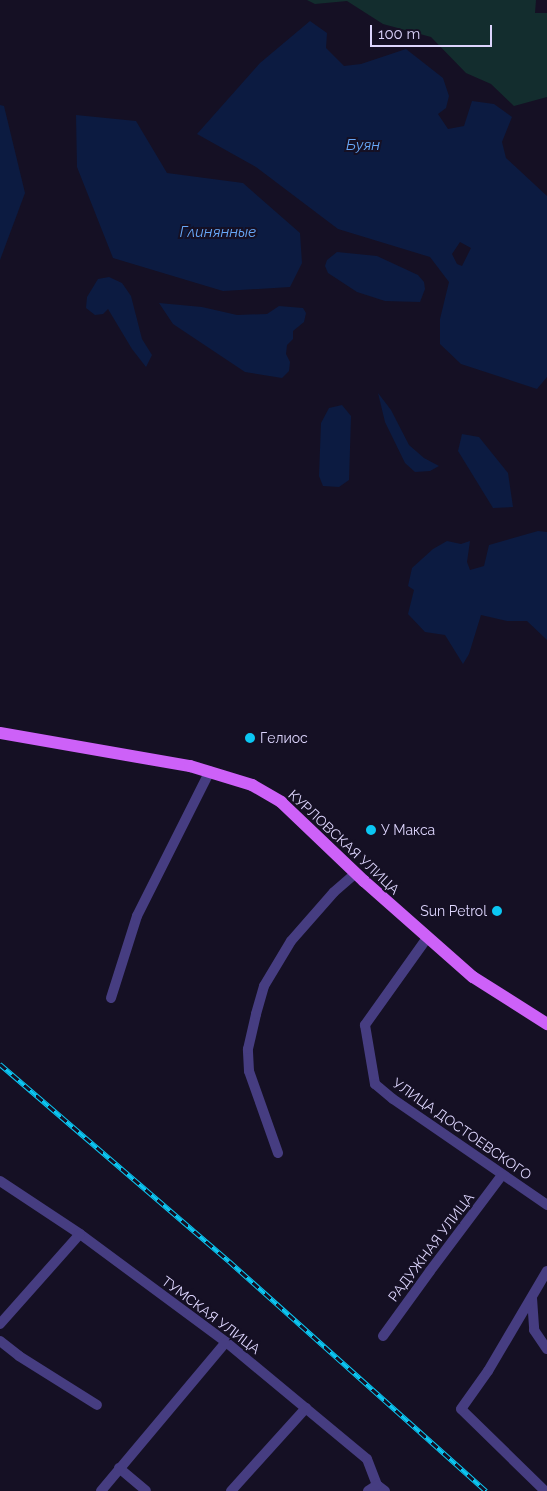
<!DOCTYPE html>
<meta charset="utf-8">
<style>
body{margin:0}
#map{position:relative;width:547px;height:1491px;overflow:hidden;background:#151024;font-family:Raleway,sans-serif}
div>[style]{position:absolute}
.green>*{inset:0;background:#132d2e}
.water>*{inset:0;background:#0c1b41}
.minor>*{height:10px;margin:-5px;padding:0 5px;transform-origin:5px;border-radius:5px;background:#463d81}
.major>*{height:12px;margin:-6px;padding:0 6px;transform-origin:6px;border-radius:6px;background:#cd61f8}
.rail>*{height:4.5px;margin-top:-2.25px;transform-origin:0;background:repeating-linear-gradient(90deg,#151024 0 8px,#0bc7f3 0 16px);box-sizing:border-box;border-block:1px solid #0bc7f3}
.dots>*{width:14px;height:14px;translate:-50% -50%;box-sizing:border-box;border:2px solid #151024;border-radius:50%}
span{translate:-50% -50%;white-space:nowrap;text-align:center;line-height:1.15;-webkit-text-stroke:4px #151024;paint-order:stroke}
.poi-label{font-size:14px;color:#ddd5fd}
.left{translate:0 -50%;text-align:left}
.right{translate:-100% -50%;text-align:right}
.street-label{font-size:14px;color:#ddd5fd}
.water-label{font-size:15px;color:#68a8f8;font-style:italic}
.scale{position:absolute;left:370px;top:25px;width:122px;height:22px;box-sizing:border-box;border:2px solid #ddd5fd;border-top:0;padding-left:6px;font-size:15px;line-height:18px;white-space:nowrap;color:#ddd5fd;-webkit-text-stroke:4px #151024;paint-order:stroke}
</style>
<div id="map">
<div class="green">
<i style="clip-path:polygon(307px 0,536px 0,535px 13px,547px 13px,547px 97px,514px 106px,491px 84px,466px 73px,431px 37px,383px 24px,347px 1px,315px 4px)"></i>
</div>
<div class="water">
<i style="clip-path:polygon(evenodd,310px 21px,327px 33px,326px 48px,344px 66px,361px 64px,406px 49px,443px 78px,449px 96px,446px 108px,438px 114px,448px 129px,464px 126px,472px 101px,494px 104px,512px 117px,502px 142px,506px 158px,547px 196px,547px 377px,537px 389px,461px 364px,440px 344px,440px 319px,449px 282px,430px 257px,338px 229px,256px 167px,197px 134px,260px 63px,310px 21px,460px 242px,471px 248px,462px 266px,457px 264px,452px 254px,460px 242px)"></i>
<i style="clip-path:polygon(0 105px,4px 106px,25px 193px,0 260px)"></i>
<i style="clip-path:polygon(76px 115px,136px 121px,167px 173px,243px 183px,300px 233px,302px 263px,290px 287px,223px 291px,113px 258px,77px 167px)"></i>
<i style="clip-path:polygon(337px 252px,377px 256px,418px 275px,424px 282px,425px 289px,420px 302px,385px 301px,357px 292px,328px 273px,325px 266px,327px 260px)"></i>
<i style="clip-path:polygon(109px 277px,122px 283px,131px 296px,142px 339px,152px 355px,146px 367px,132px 349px,108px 309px,103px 314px,95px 315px,86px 308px,87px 297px,98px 279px)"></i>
<i style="clip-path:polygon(159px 303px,202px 307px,237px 315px,267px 314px,279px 306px,303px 308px,306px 313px,304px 322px,293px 331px,293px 339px,287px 345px,286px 354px,290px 362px,289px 371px,282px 378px,245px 372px,173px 324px)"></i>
<i style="clip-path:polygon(378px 393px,391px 410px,409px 445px,424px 458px,439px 466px,430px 471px,415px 472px,405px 463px,385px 422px)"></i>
<i style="clip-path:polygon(342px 405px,351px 416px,349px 480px,339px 487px,323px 486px,319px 476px,321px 423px,329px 408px)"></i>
<i style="clip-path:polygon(462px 434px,479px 437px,508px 473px,513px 507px,493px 508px,458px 451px)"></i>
<i style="clip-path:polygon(538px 531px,547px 532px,547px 640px,527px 621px,507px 621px,481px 615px,469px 654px,463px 664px,445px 635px,425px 632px,408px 614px,414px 590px,408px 586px,412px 568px,433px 549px,447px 541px,461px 544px,470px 541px,467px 562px,470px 570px,484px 566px,489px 545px)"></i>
</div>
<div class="minor">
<i style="left:427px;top:938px;width:107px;rotate:125.5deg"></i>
<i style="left:365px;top:1025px;width:60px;rotate:80.4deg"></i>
<i style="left:375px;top:1084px;width:23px;rotate:40deg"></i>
<i style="left:393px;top:1099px;width:187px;rotate:34.5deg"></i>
<i style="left:111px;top:998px;width:86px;rotate:-72.4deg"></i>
<i style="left:137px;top:916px;width:162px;rotate:-63.3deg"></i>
<i style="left:278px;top:1153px;width:87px;rotate:-109.5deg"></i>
<i style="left:249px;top:1071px;width:22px;rotate:-93deg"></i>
<i style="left:248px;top:1049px;width:36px;rotate:-77deg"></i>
<i style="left:256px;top:1014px;width:29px;rotate:-74deg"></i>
<i style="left:264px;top:986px;width:52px;rotate:-59deg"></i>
<i style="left:291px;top:941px;width:65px;rotate:-48.7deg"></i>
<i style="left:334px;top:892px;width:29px;rotate:-41deg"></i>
<i style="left:0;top:1181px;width:96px;rotate:33.5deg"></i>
<i style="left:80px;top:1234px;width:182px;rotate:36.5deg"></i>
<i style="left:226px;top:1342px;width:183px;rotate:39.7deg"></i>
<i style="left:367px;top:1459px;width:28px;rotate:69deg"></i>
<i style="left:377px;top:1485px;width:10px;rotate:37deg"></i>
<i style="left:532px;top:1298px;width:32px;rotate:86deg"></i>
<i style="left:534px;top:1330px;width:23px;rotate:56deg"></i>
<i style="left:0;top:1324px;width:120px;rotate:-48.4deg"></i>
<i style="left:383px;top:1336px;width:80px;rotate:-54.1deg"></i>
<i style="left:430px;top:1271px;width:120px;rotate:-53.1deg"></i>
<i style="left:0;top:1341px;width:24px;rotate:38deg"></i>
<i style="left:19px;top:1356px;width:92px;rotate:32.1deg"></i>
<i style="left:119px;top:1468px;width:35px;rotate:40deg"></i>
<i style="left:101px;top:1491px;width:194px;rotate:-50deg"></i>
<i style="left:231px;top:1491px;width:112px;rotate:-47.9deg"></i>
<i style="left:368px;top:1491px;width:11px;rotate:-34deg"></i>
<i style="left:545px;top:1491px;width:117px;rotate:-135.7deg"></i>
<i style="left:461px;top:1409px;width:47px;rotate:-54.6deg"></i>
<i style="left:488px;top:1371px;width:116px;rotate:-59.5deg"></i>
</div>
<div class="major">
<i style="left:0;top:733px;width:193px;rotate:9.9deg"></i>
<i style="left:190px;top:766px;width:65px;rotate:17deg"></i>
<i style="left:252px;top:785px;width:34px;rotate:30deg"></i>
<i style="left:281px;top:802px;width:115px;rotate:43.6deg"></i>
<i style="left:364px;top:881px;width:145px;rotate:41.4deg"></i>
<i style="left:473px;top:977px;width:88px;rotate:32.4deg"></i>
</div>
<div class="rail">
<i style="left:0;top:1064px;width:302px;rotate:40.7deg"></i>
<i style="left:229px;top:1261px;width:345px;rotate:41.8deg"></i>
</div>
<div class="dots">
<i style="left:250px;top:738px;background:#0bc7f3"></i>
<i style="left:371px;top:830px;background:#0bc7f3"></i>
<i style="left:497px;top:911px;background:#0bc7f3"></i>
</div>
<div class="poi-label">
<span class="left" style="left:260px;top:738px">Гелиос</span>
<span class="left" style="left:381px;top:830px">У Макса</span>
<span class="right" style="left:487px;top:911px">Sun Petrol</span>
</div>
<div class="street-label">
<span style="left:344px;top:842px;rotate:43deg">КУРЛОВСКАЯ УЛИЦА</span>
<span style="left:462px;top:1129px;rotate:35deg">УЛИЦА ДОСТОЕВСКОГО</span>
<span style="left:431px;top:1247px;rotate:-53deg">РАДУЖНАЯ УЛИЦА</span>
<span style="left:211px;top:1315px;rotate:37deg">ТУМСКАЯ УЛИЦА</span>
</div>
<div class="water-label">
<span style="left:363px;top:146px">Буян</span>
<span style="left:218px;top:233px">Глинянные</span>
</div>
<div class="scale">100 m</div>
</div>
